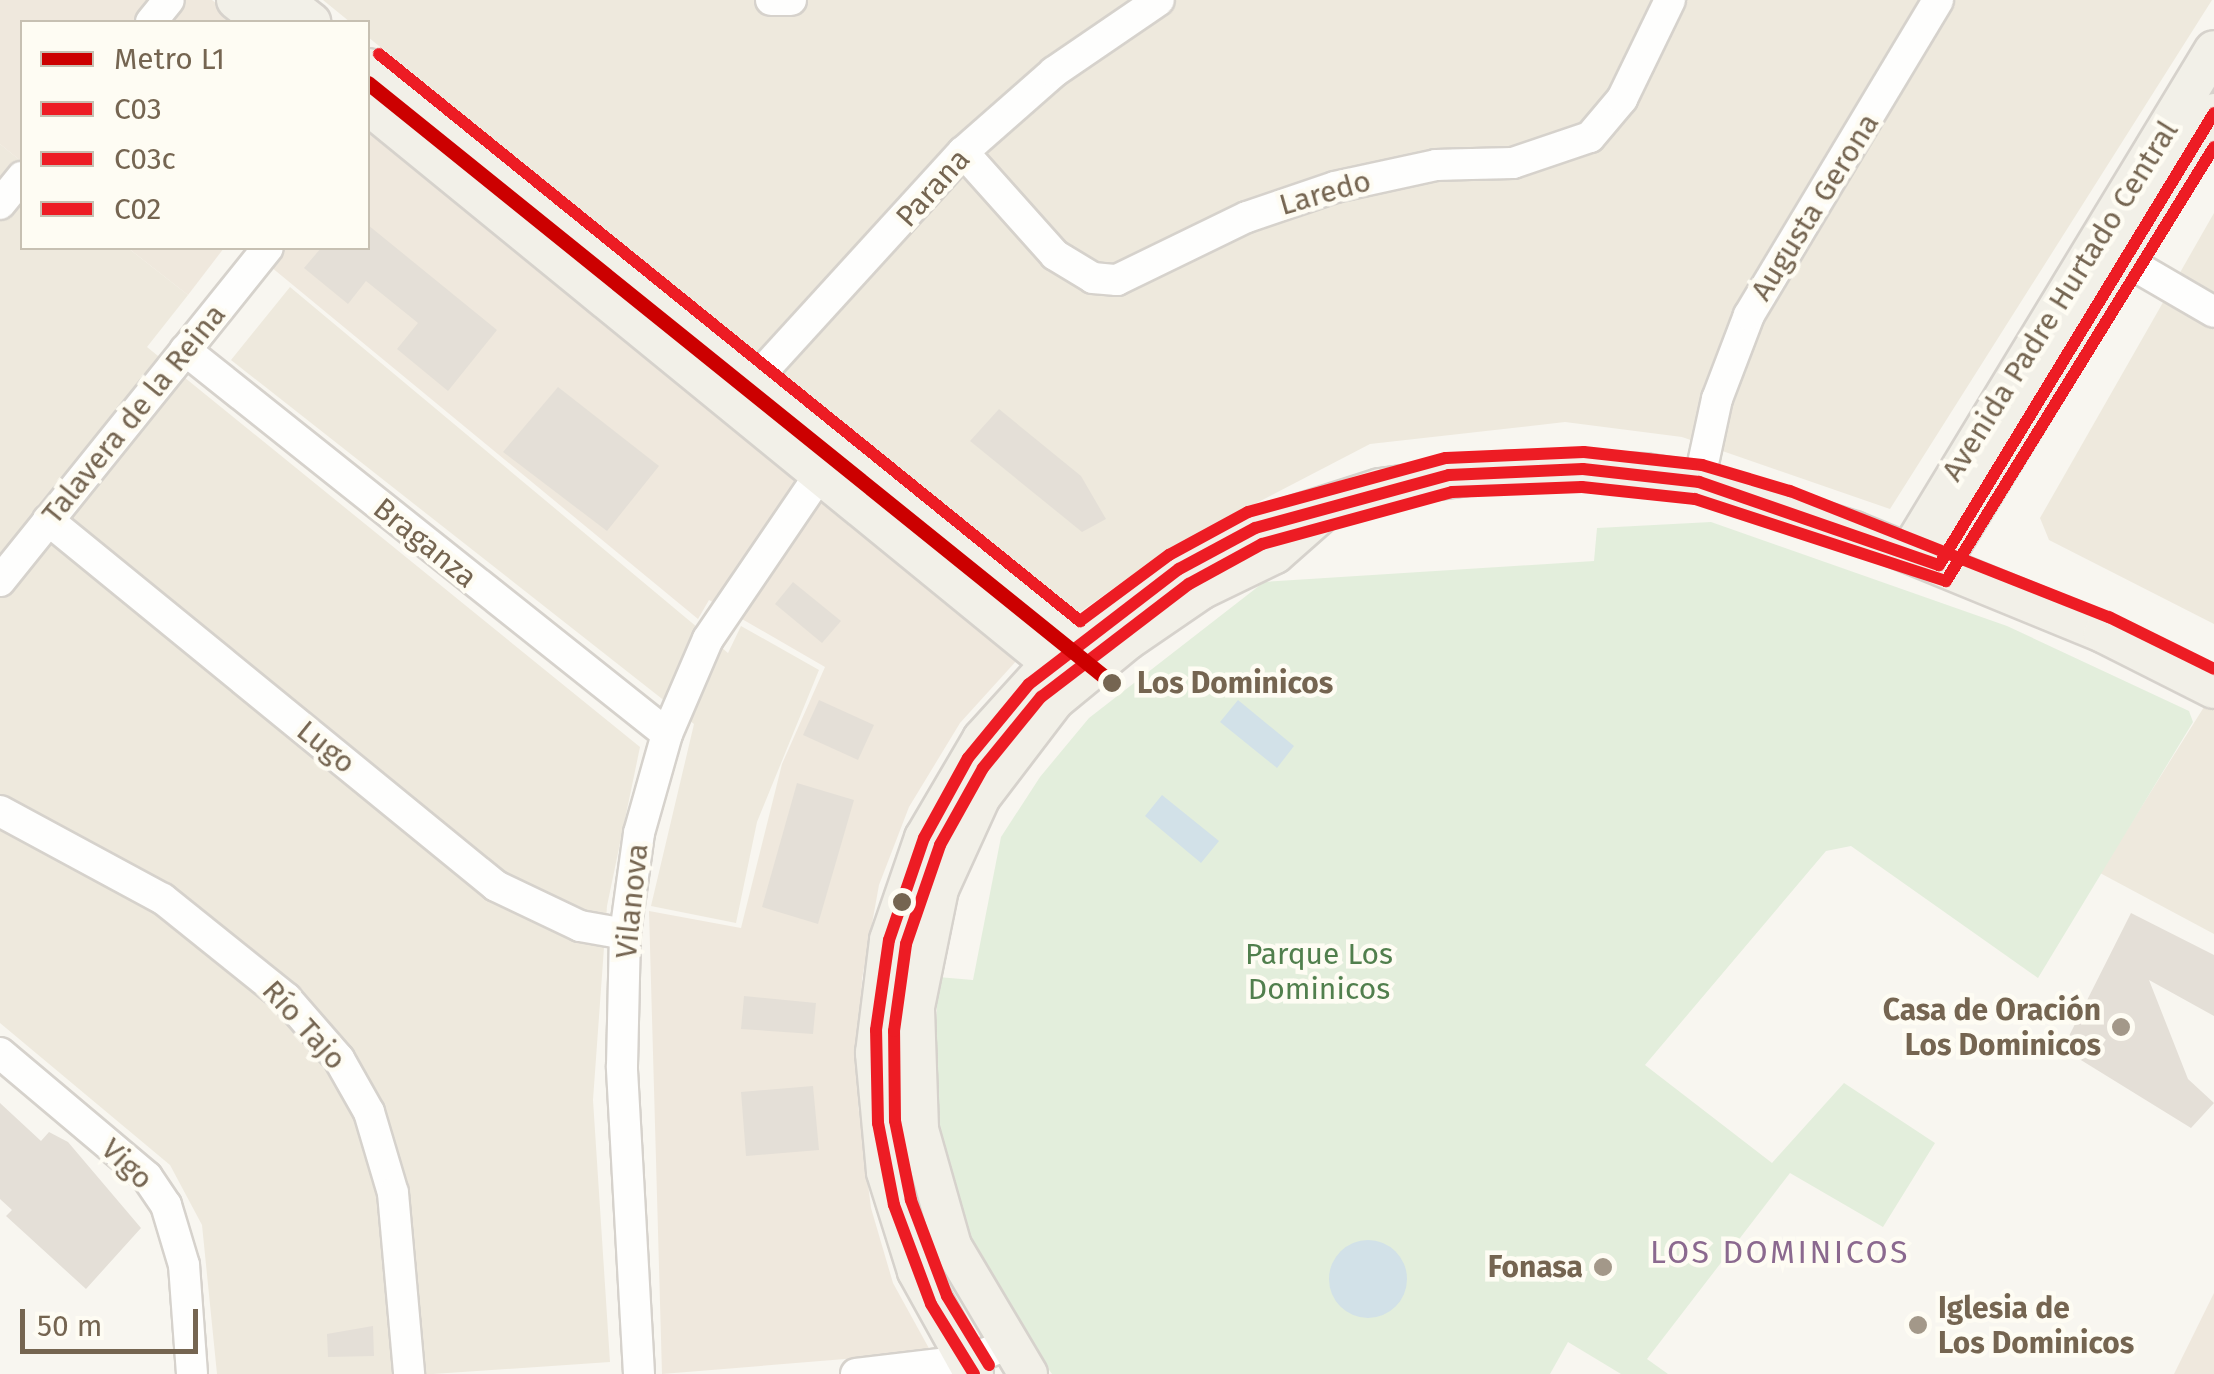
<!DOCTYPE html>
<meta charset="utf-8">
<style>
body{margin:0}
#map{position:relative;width:2214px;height:1374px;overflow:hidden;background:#f8f6f0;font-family:"Fira Sans",sans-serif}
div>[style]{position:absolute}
.residential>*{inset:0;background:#eee9dd}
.commercial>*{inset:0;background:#efe8dd}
.green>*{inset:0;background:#e3eedc}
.water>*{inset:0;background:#d2e1e8}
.round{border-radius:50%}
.building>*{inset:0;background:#e4dfd7}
.roads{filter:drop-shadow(2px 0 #d6d2cc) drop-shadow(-2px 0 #d6d2cc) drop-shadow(0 2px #d6d2cc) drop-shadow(0 -2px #d6d2cc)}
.minor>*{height:30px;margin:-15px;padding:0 15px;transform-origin:15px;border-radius:15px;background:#fefefd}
.major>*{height:38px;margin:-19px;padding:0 19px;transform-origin:19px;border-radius:19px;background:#f2f0e8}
.bus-1>*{height:12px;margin:-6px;padding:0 6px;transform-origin:6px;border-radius:6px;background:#ed1c24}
.bus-2>*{height:12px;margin:-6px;padding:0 6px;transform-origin:6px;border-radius:6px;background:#ed1c24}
.bus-3>*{height:12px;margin:-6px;padding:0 6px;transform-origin:6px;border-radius:6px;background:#ed1c24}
.metro-1>*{height:15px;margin:-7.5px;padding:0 7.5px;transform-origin:7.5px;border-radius:7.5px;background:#c00}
.dots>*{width:28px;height:28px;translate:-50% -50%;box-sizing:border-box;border:5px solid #fefcf3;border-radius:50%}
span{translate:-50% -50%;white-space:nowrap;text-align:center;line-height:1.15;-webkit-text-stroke:9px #fefcf3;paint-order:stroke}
.street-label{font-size:30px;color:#756551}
.stop-label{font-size:30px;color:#756551;font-weight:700}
.left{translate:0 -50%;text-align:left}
.park-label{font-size:30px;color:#517f4d}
.poi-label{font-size:30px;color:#756551;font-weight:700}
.right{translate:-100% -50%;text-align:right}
.neighbourhood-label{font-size:32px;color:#8b698f;letter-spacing:2.5px}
.legend{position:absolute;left:20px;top:20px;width:350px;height:230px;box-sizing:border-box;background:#fefcf3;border:2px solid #c7c0b2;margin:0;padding:12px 18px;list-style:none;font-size:30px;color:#756551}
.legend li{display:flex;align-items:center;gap:20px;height:50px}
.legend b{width:50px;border:2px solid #c7c0b2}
.scale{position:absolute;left:20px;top:1309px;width:178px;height:45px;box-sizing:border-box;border:5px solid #756551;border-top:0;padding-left:12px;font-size:30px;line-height:35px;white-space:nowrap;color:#756551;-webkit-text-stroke:8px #fefcf3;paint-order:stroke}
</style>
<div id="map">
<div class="residential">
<i style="clip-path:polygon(323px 0,2212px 0,1890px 509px,1682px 437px,1565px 422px,1370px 444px,1170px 548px,1076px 615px,368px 37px,368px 22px,350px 22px)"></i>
<i style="clip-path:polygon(0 144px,22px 162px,22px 248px,128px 248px,188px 295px,147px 347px,640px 747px,607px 906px,593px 1100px,610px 1362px,433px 1374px,217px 1374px,202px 1225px,170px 1165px,0 1023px)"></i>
<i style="clip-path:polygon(2214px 213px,2214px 624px,2049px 540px,2040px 518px)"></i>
<i style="clip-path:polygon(290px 287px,728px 653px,741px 626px,819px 670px,757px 822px,736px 923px,651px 906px,694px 724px,231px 360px)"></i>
<i style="clip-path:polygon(2214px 691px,2214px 934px,2100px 873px)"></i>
</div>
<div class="commercial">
<i style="clip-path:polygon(0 0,212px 0,240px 22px,22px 22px,22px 162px,0 144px)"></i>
<i style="clip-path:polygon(368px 125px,1018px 659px,960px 723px,909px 807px,879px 885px,862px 979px,858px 1104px,871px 1208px,893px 1283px,931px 1352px,662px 1374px,649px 911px,741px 928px,782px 764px,825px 667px,709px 600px,698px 619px,248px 248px,368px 248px)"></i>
<i style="clip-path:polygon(128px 248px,224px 248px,188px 295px)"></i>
<i style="clip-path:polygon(2214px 1293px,2214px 1374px,2174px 1374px)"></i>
</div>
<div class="green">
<i style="clip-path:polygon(1711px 522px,2007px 626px,2189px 711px,2193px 722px,2038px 978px,1851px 846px,1826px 851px,1645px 1065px,1772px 1163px,1844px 1083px,1935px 1143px,1883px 1227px,1790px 1173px,1647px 1359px,1668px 1374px,1621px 1374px,1568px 1342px,1550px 1374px,1052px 1374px,995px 1295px,967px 1236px,944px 1180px,934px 1093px,938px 977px,973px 980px,1001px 837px,1040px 777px,1089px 718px,1264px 582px,1594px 561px,1597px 528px)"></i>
</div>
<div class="water">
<i style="clip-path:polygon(1238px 700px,1294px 746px,1277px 768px,1220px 722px)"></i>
<i style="clip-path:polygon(1162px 795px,1219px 841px,1201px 863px,1145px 816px)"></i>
<i class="round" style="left:1329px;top:1240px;width:78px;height:78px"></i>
</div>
<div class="building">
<i style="clip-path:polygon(368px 225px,497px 330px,448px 391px,397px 349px,418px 323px,366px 281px,348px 304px,304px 268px,321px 248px,368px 248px)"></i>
<i style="clip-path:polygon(558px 387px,659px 466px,607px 531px,503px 452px)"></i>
<i style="clip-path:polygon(999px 409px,1081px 476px,1106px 519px,1082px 532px,970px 441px)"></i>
<i style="clip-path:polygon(793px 582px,841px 621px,822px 643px,775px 604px)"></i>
<i style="clip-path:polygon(819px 700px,874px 725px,858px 760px,803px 735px)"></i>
<i style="clip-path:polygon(797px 783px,854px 800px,818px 924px,762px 907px)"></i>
<i style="clip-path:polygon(2131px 913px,2214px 955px,2214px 1016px,2149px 980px,2188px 1079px,2214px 1103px,2191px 1128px,2076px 1057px,2068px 1038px)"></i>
<i style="clip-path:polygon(744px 996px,816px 1003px,813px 1034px,741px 1029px)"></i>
<i style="clip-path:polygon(813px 1086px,819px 1150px,746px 1156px,741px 1092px)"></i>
<i style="clip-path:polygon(0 1103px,41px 1141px,49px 1132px,68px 1142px,141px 1228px,86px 1289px,6px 1216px,12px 1210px,0 1199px)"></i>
<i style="clip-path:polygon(373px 1326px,374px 1356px,328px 1357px,327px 1334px)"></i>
</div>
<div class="roads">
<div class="minor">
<i style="left:771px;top:0;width:20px"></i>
<i style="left:151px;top:22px;width:28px;rotate:-51deg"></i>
<i style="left:963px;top:152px;width:138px;rotate:48.2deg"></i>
<i style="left:1055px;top:255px;width:44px;rotate:31.2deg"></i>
<i style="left:1093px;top:278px;width:24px;rotate:5deg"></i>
<i style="left:1117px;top:280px;width:144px;rotate:-25.9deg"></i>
<i style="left:1247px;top:217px;width:93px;rotate:-18.8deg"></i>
<i style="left:1335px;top:187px;width:103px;rotate:-12.3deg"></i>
<i style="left:1436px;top:165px;width:77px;rotate:-1.5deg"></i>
<i style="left:1513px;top:163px;width:81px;rotate:-18.7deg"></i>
<i style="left:1590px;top:137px;width:50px;rotate:-49.9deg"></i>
<i style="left:1622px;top:99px;width:110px;rotate:-64.1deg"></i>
<i style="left:0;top:204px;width:35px;rotate:-51deg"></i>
<i style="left:2123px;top:259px;width:105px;rotate:30.2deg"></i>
<i style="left:185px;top:350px;width:616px;rotate:38.54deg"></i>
<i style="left:741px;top:395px;width:329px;rotate:-47.6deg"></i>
<i style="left:963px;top:152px;width:121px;rotate:-41.3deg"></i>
<i style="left:1054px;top:72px;width:127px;rotate:-34.4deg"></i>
<i style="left:1699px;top:482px;width:85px;rotate:-77.8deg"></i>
<i style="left:1717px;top:399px;width:90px;rotate:-69.1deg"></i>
<i style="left:1749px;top:315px;width:367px;rotate:-59deg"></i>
<i style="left:48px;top:520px;width:578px;rotate:39.25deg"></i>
<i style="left:496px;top:886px;width:93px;rotate:25.5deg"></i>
<i style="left:580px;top:926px;width:46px;rotate:10.1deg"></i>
<i style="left:0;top:581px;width:427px;rotate:-51.2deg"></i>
<i style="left:0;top:811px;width:185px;rotate:28.4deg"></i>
<i style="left:163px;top:899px;width:158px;rotate:38.8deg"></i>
<i style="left:286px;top:998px;width:81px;rotate:49deg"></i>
<i style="left:339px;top:1059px;width:61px;rotate:60.5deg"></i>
<i style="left:369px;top:1112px;width:84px;rotate:73.5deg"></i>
<i style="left:393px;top:1193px;width:182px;rotate:84.9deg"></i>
<i style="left:0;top:1053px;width:192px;rotate:40.1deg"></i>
<i style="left:147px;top:1177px;width:34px;rotate:56deg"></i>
<i style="left:166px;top:1205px;width:63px;rotate:73.3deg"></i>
<i style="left:184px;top:1265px;width:109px;rotate:85.8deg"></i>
<i style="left:639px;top:1374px;width:308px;rotate:-93.2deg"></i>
<i style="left:622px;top:1066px;width:132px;rotate:-88.7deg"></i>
<i style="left:625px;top:934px;width:102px;rotate:-82.1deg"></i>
<i style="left:639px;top:833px;width:103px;rotate:-74.2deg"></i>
<i style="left:667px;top:734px;width:103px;rotate:-66.7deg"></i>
<i style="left:708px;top:639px;width:199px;rotate:-55.8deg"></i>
<i style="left:856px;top:1374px;width:110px;rotate:-6.8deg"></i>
<i style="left:965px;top:1361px;width:45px;rotate:-20.9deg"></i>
</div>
<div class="major">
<i style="left:236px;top:0;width:36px;rotate:38deg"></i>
<i style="left:283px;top:0;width:36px;rotate:38deg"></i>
<i style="left:368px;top:68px;width:940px;rotate:39.04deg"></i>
<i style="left:368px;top:105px;width:904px;rotate:39.25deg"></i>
<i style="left:1909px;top:553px;width:588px;rotate:-58.77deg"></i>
<i style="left:1939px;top:565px;width:529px;rotate:-58.68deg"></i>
<i style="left:974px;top:1374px;width:118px;rotate:-119deg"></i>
<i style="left:917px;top:1271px;width:104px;rotate:-107.4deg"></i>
<i style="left:886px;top:1172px;width:120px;rotate:-95.3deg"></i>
<i style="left:875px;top:1053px;width:114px;rotate:-82.9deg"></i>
<i style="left:889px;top:940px;width:108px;rotate:-71.1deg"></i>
<i style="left:924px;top:838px;width:115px;rotate:-59.6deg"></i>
<i style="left:982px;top:739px;width:103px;rotate:-47.8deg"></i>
<i style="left:1051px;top:663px;width:159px;rotate:-36.3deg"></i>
<i style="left:1179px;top:569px;width:86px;rotate:-28.3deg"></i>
<i style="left:1255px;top:528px;width:131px;rotate:-17.7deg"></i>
<i style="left:1380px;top:488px;width:132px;rotate:-7.8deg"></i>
<i style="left:1511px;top:470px;width:134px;rotate:1.3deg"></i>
<i style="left:1645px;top:473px;width:55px;rotate:9.5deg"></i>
<i style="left:1699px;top:482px;width:163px;rotate:17.5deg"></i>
<i style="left:1854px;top:531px;width:269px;rotate:22.3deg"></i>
<i style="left:2103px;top:633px;width:124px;rotate:26.8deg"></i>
<i style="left:1028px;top:1374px;width:149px;rotate:-120.7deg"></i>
<i style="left:952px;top:1246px;width:122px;rotate:-105.8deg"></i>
<i style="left:919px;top:1129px;width:122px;rotate:-91.9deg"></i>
<i style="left:915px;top:1007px;width:120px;rotate:-78.5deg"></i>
<i style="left:939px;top:889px;width:101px;rotate:-65.5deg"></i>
<i style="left:981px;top:797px;width:122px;rotate:-52.7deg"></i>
<i style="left:1055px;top:700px;width:94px;rotate:-39.4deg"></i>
<i style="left:1128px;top:640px;width:88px;rotate:-34.4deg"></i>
<i style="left:1201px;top:590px;width:82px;rotate:-25.9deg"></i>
<i style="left:1275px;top:554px;width:57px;rotate:-41.5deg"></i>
</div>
</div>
<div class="bus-1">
<i style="left:974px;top:1374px;width:82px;rotate:-121.6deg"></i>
<i style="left:931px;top:1304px;width:106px;rotate:-110.5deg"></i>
<i style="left:894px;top:1205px;width:84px;rotate:-101deg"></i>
<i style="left:878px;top:1123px;width:93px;rotate:-91.2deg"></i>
<i style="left:876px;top:1030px;width:91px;rotate:-81.8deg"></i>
<i style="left:889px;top:940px;width:108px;rotate:-71.1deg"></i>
<i style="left:924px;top:838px;width:91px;rotate:-61.2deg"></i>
<i style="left:968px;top:758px;width:96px;rotate:-50.5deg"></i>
<i style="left:1029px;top:684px;width:189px;rotate:-37.5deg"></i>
<i style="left:1179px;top:569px;width:86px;rotate:-28.3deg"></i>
<i style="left:1255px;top:528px;width:201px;rotate:-15.3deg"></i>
<i style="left:1449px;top:475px;width:134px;rotate:-2.6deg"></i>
<i style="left:1583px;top:469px;width:117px;rotate:6.4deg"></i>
<i style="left:1699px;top:482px;width:254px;rotate:19.1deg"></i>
<i style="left:1939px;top:565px;width:529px;rotate:-58.68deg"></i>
</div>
<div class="bus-2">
<i style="left:989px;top:1365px;width:81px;rotate:-121.3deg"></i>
<i style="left:947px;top:1296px;width:103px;rotate:-110.6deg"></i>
<i style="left:911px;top:1200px;width:81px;rotate:-101.4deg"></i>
<i style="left:895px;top:1121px;width:90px;rotate:-90.6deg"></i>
<i style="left:894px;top:1031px;width:88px;rotate:-82.1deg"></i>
<i style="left:906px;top:944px;width:105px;rotate:-71deg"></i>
<i style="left:940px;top:845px;width:88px;rotate:-60.8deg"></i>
<i style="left:983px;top:768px;width:92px;rotate:-50.8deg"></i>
<i style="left:1041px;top:697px;width:186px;rotate:-37.4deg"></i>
<i style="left:1189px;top:584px;width:83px;rotate:-28.7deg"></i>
<i style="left:1262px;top:544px;width:197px;rotate:-15.3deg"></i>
<i style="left:1452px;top:492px;width:130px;rotate:-2.2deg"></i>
<i style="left:1582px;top:487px;width:114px;rotate:6.1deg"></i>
<i style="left:1695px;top:499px;width:264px;rotate:18.1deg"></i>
<i style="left:1946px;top:581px;width:510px;rotate:-58.3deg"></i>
</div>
<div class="bus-3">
<i style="left:379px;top:54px;width:902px;rotate:38.97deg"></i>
<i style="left:1080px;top:621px;width:111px;rotate:-36.6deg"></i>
<i style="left:1169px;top:555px;width:90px;rotate:-28.6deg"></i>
<i style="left:1248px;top:512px;width:205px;rotate:-15.3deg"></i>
<i style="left:1446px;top:458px;width:138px;rotate:-2.5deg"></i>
<i style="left:1584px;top:452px;width:119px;rotate:6.3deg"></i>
<i style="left:1702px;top:465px;width:92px;rotate:16.5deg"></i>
<i style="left:1790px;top:491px;width:343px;rotate:21.6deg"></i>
<i style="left:2109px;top:617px;width:117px;rotate:26.3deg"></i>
</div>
<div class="metro-1">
<i style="left:368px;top:83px;width:956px;rotate:38.88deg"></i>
</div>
<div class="dots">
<i style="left:1112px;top:683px;background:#756551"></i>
<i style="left:902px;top:902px;background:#756551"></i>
<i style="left:2121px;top:1027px;background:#a39889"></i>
<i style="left:1603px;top:1267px;background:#a39889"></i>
<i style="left:1918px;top:1325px;background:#a39889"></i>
</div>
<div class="street-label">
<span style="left:933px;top:188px;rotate:-48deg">Parana</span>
<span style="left:1325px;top:193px;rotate:-16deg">Laredo</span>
<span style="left:1815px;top:207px;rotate:-58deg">Augusta Gerona</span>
<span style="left:2060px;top:301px;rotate:-58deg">Avenida Padre Hurtado Central</span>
<span style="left:134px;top:414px;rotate:-51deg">Talavera de la Reina</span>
<span style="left:425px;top:543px;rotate:39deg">Braganza</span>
<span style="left:326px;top:747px;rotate:39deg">Lugo</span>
<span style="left:632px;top:901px;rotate:-84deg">Vilanova</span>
<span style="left:304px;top:1025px;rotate:48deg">Río Tajo</span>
<span style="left:127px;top:1164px;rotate:44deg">Vigo</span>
</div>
<div class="stop-label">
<span class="left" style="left:1137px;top:683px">Los Dominicos</span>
</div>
<div class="park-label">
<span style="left:1319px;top:971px">Parque Los<br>Dominicos</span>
</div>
<div class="poi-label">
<span class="right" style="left:2101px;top:1027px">Casa de Oración<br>Los Dominicos</span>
<span class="right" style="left:1583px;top:1267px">Fonasa</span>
<span class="left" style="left:1938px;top:1325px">Iglesia de<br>Los Dominicos</span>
</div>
<div class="neighbourhood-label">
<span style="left:1780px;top:1252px">LOS DOMINICOS</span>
</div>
<ul class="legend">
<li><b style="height:12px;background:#c00"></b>Metro L1</li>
<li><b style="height:12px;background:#ed1c24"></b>C03</li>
<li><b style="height:12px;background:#ed1c24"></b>C03c</li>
<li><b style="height:12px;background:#ed1c24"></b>C02</li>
</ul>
<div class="scale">50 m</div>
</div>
